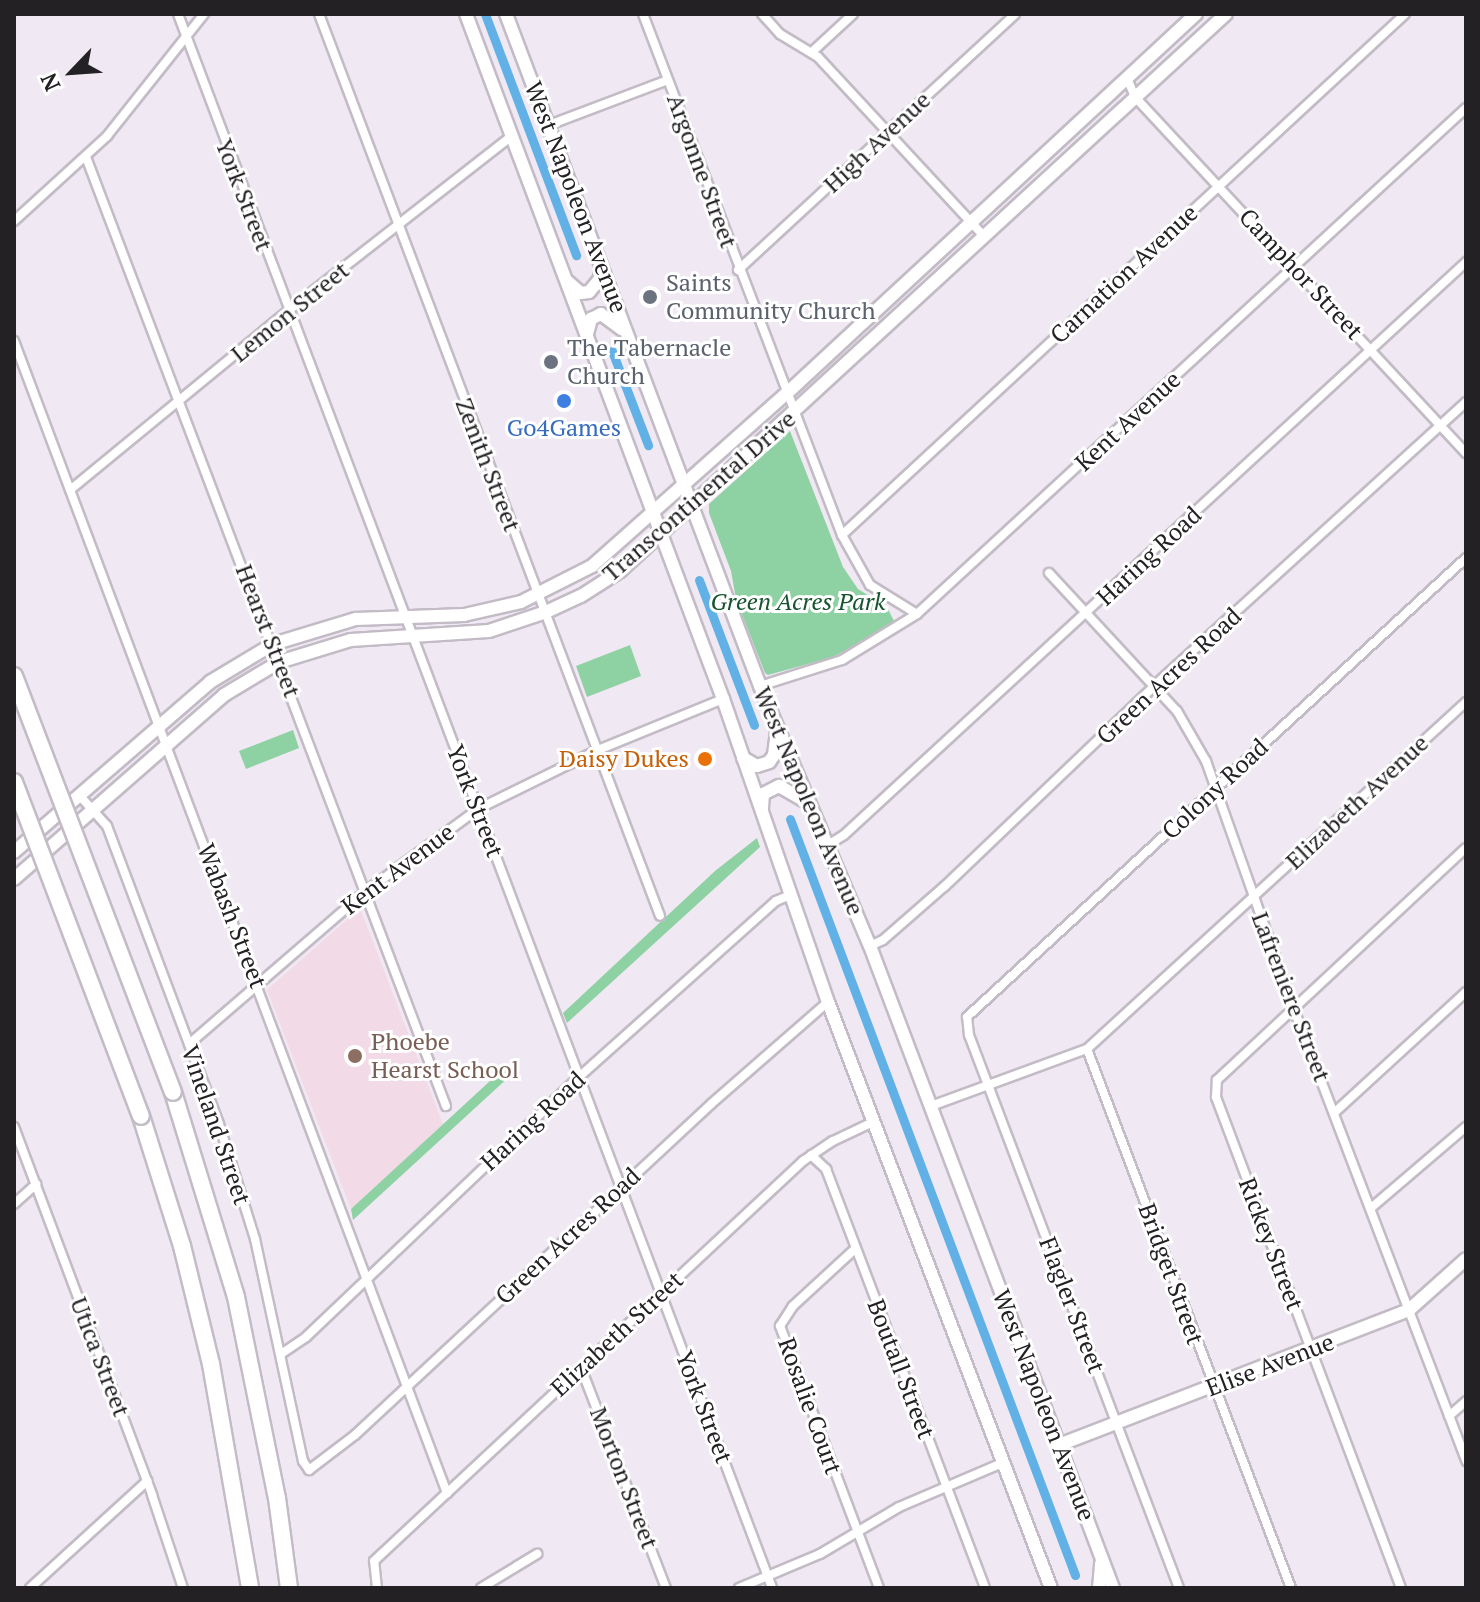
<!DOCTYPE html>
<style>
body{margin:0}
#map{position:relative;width:1480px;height:1602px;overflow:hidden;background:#f0e9f3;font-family:"PT Serif",serif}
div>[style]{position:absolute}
.industrial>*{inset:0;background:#f2dae6}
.green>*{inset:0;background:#8ed1a3}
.canal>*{height:9px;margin:-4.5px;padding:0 4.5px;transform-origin:4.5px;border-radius:4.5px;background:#61b1e6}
.roads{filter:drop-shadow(2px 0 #c3bbc5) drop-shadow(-2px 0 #c3bbc5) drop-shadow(0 2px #c3bbc5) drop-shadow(0 -2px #c3bbc5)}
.street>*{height:8px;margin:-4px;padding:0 4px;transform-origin:4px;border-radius:4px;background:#fff}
.secondary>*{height:12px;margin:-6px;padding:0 6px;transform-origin:6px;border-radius:6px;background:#fff}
.highway>*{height:16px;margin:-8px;padding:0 8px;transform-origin:8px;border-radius:8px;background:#fff}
.bridges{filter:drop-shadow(2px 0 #c3bbc5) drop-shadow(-2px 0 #c3bbc5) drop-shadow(0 2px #c3bbc5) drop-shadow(0 -2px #c3bbc5)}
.highway-bridge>*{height:16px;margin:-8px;padding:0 8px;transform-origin:8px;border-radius:8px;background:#fff}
.dots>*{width:22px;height:22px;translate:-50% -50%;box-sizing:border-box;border:4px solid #fff;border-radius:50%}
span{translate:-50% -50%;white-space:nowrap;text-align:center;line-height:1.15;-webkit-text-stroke:6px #fff;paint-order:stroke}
.street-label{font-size:24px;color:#242125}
.worship-label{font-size:24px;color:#5b616d}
.left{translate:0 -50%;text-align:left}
.shop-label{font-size:24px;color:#366cbe}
.park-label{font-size:24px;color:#195431;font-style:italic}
.food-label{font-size:24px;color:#c56008}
.right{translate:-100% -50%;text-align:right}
.education-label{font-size:24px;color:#785e54}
.frame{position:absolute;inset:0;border:16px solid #242125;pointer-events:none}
.north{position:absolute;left:32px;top:32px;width:80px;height:80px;-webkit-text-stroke:6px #fff;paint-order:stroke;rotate:245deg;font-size:22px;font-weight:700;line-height:32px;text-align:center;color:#242125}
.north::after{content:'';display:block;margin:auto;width:28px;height:36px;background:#242125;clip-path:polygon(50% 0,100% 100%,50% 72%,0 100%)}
</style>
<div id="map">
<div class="industrial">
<i style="clip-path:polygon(360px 908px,443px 1124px,351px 1209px,267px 990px)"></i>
</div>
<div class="green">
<i style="clip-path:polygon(790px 431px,843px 567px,858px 589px,887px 607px,895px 623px,833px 657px,768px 675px,765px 673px,736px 599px,731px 571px,709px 513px,709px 504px)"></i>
<i style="clip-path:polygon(630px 645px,641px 676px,587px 697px,576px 666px)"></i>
<i style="clip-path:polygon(293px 730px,299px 748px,246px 769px,239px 751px)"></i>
<i style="clip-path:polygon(757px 838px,760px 847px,567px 1023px,563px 1013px,715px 871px)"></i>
<i style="clip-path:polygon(503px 1069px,510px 1076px,353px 1220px,351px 1209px)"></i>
</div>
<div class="canal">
<i style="left:485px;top:14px;width:258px;rotate:69.3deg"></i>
<i style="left:612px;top:351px;width:101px;rotate:69deg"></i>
<i style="left:699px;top:580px;width:155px;rotate:69.2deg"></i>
<i style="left:790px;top:819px;width:808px;rotate:69.34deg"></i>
</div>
<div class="roads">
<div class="street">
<i style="left:178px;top:14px;width:1682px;rotate:69.32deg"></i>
<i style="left:319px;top:14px;width:964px;rotate:69.29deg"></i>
<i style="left:643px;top:14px;width:558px;rotate:69.1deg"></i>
<i style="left:842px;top:535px;width:57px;rotate:60.8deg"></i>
<i style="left:870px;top:585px;width:55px;rotate:31.7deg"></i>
<i style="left:762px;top:14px;width:27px;rotate:48deg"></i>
<i style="left:780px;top:34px;width:44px;rotate:31.2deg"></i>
<i style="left:818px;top:57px;width:244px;rotate:47.2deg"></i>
<i style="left:812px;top:52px;width:56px;rotate:-42.8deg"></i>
<i style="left:1127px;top:78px;width:21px;rotate:67deg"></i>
<i style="left:1135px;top:97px;width:486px;rotate:47.1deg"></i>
<i style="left:549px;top:125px;width:127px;rotate:-20.7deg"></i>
<i style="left:86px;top:157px;width:1015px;rotate:69.23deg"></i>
<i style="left:14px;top:221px;width:126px;rotate:-42.4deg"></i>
<i style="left:107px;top:136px;width:156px;rotate:-51.5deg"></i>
<i style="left:738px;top:270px;width:377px;rotate:-42.7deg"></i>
<i style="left:14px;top:341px;width:1231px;rotate:69.4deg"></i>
<i style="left:70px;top:490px;width:283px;rotate:-39.4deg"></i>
<i style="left:289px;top:310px;width:283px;rotate:-38deg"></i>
<i style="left:842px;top:535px;width:767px;rotate:-42.78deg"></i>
<i style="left:1049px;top:573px;width:188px;rotate:47.2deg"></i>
<i style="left:1177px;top:711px;width:58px;rotate:59.9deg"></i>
<i style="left:1206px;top:761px;width:261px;rotate:70.5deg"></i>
<i style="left:1293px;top:1007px;width:486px;rotate:69.1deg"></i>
<i style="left:760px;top:686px;width:86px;rotate:-17.6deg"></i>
<i style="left:842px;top:660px;width:88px;rotate:-31.5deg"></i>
<i style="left:917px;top:614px;width:747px;rotate:-42.67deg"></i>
<i style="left:80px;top:796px;width:40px;rotate:48deg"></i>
<i style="left:107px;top:826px;width:318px;rotate:69.4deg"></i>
<i style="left:219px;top:1124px;width:121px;rotate:72.6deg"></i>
<i style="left:255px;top:1239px;width:227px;rotate:77.8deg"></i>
<i style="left:303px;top:1461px;width:11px;rotate:56deg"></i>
<i style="left:309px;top:1470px;width:58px;rotate:-37.3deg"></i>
<i style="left:355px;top:1435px;width:486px;rotate:-42.9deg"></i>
<i style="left:711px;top:1104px;width:155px;rotate:-41.1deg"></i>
<i style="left:828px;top:845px;width:19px;rotate:-32deg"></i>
<i style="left:844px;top:835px;width:846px;rotate:-42.65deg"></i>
<i style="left:870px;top:946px;width:14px;rotate:-25deg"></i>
<i style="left:883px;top:940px;width:82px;rotate:-41.1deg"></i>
<i style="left:945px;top:886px;width:289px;rotate:-43.7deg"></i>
<i style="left:1154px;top:686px;width:422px;rotate:-42.3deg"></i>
<i style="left:189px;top:1044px;width:233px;rotate:-40.8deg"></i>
<i style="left:365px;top:892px;width:140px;rotate:-36.3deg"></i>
<i style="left:478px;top:809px;width:134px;rotate:-26.2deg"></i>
<i style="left:598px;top:750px;width:135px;rotate:-22.2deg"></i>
<i style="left:1087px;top:1049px;width:576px;rotate:69.27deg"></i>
<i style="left:931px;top:1106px;width:166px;rotate:-20.1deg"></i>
<i style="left:1087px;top:1049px;width:514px;rotate:-42.48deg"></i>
<i style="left:1334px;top:1113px;width:179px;rotate:-42.5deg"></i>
<i style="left:14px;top:1127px;width:393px;rotate:69.4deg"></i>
<i style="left:152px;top:1495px;width:98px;rotate:71.6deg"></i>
<i style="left:811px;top:1155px;width:21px;rotate:43deg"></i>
<i style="left:826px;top:1169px;width:448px;rotate:69.2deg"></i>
<i style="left:14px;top:1204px;width:30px;rotate:-42deg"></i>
<i style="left:1371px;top:1208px;width:125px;rotate:-40.5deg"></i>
<i style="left:856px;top:1248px;width:86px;rotate:137.4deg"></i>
<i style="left:793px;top:1306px;width:24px;rotate:123deg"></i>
<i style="left:780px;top:1326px;width:280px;rotate:69.3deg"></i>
<i style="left:281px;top:1354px;width:30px;rotate:-34deg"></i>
<i style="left:306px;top:1337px;width:377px;rotate:-43.6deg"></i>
<i style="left:579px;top:1077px;width:264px;rotate:-41.8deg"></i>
<i style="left:776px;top:901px;width:15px;rotate:-23deg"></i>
<i style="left:581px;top:1368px;width:236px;rotate:68.9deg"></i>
<i style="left:1449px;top:1416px;width:23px;rotate:-41deg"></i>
<i style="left:30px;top:1588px;width:159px;rotate:-42.4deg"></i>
<i style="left:377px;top:1588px;width:27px;rotate:-96deg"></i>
<i style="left:374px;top:1561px;width:100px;rotate:-43deg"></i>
<i style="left:447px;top:1493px;width:487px;rotate:-43deg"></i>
<i style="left:803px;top:1161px;width:36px;rotate:-34deg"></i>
<i style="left:833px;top:1141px;width:44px;rotate:-25.4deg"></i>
<i style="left:481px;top:1588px;width:66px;rotate:-31.3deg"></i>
<i style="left:739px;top:1588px;width:88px;rotate:-22.8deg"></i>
<i style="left:820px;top:1554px;width:92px;rotate:-30.7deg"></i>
<i style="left:899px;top:1507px;width:112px;rotate:-23.1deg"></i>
<i style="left:1179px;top:1588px;width:592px;rotate:-110.79deg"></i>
<i style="left:969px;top:1035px;width:18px;rotate:-96deg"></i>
<i style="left:967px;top:1017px;width:678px;rotate:-42.61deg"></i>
<i style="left:1401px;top:1588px;width:525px;rotate:-110.65deg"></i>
<i style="left:1216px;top:1097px;width:17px;rotate:-87deg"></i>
<i style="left:1217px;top:1080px;width:340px;rotate:-43deg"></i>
</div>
<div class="secondary">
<i style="left:466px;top:14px;width:732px;rotate:69.43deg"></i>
<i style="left:723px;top:699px;width:321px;rotate:70.9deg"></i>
<i style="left:828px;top:1002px;width:627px;rotate:69.17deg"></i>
<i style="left:506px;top:14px;width:718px;rotate:69.29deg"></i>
<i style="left:760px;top:686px;width:282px;rotate:67.1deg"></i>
<i style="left:870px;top:946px;width:686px;rotate:69.27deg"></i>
<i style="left:567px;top:281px;width:18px;rotate:41deg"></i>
<i style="left:581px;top:293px;width:8px;rotate:-7deg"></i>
<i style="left:589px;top:292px;width:17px;rotate:-50deg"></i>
<i style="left:600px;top:279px;width:13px;rotate:-86deg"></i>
<i style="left:587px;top:334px;width:16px;rotate:-75deg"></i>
<i style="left:591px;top:319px;width:11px;rotate:-27deg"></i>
<i style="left:601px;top:314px;width:26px;rotate:36deg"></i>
<i style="left:743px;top:758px;width:16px;rotate:30deg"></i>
<i style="left:757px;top:766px;width:13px;rotate:-18deg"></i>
<i style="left:769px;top:762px;width:9px;rotate:-54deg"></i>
<i style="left:774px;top:755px;width:23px;rotate:-83deg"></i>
<i style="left:762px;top:808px;width:14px;rotate:-86deg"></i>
<i style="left:763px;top:794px;width:18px;rotate:-27deg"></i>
<i style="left:779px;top:786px;width:32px;rotate:30deg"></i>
<i style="left:14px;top:852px;width:259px;rotate:-40.9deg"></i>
<i style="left:210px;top:682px;width:74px;rotate:-31.1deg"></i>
<i style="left:273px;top:644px;width:87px;rotate:-16.8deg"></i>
<i style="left:356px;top:619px;width:108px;rotate:-2.1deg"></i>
<i style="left:464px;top:615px;width:58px;rotate:-12.8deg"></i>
<i style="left:521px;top:602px;width:80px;rotate:-26.9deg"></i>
<i style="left:592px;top:566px;width:259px;rotate:-41.6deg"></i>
<i style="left:786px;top:394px;width:559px;rotate:-42.83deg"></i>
<i style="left:14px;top:879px;width:279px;rotate:-41.2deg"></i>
<i style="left:224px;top:695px;width:64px;rotate:-31deg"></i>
<i style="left:279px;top:662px;width:75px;rotate:-17deg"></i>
<i style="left:351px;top:640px;width:138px;rotate:-3.7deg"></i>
<i style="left:489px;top:631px;width:60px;rotate:-18.4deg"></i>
<i style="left:546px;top:612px;width:38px;rotate:-25deg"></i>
<i style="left:581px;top:596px;width:46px;rotate:-32.7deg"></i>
<i style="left:620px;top:571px;width:823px;rotate:-42.59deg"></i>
<i style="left:1059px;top:1445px;width:375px;rotate:-21.1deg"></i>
<i style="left:1409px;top:1310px;width:76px;rotate:-41.8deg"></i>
<i style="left:1099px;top:1588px;width:25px;rotate:-85deg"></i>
</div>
<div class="highway">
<i style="left:173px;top:1092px;width:214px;rotate:72.9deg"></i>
<i style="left:236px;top:1297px;width:205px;rotate:78.5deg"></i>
<i style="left:277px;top:1498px;width:91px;rotate:82.4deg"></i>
<i style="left:141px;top:1116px;width:136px;rotate:72.5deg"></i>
<i style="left:182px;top:1246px;width:122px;rotate:76.2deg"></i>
<i style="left:211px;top:1364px;width:227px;rotate:80.1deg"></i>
</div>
</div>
<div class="bridges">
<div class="highway-bridge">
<i style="left:14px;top:676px;width:445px;rotate:69.1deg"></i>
<i style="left:14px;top:782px;width:357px;rotate:69.2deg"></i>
</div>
</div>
<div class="dots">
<i style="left:650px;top:297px;background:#6b7280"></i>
<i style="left:551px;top:362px;background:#6b7280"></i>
<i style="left:564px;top:401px;background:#3f7fe0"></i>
<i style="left:705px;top:759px;background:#e8710a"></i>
<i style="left:355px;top:1056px;background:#8d6e63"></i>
</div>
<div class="street-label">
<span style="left:877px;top:142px;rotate:-43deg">High Avenue</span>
<span style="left:702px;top:171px;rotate:70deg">Argonne Street</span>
<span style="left:244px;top:195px;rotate:69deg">York Street</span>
<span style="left:576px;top:197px;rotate:69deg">West Napoleon Avenue</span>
<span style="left:1124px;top:274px;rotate:-43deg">Carnation Avenue</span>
<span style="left:1301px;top:274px;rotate:47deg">Camphor Street</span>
<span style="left:290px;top:312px;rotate:-39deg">Lemon Street</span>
<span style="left:1128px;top:421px;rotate:-43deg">Kent Avenue</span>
<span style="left:488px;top:465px;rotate:69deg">Zenith Street</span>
<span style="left:699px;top:496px;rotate:-41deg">Transcontinental Drive</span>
<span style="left:1149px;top:556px;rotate:-43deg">Haring Road</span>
<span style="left:268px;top:631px;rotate:69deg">Hearst Street</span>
<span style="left:1169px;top:676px;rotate:-43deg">Green Acres Road</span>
<span style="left:1215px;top:789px;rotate:-43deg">Colony Road</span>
<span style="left:475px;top:801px;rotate:69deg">York Street</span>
<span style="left:809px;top:801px;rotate:67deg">West Napoleon Avenue</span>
<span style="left:1357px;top:802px;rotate:-43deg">Elizabeth Avenue</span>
<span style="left:398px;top:869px;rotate:-37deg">Kent Avenue</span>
<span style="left:232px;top:916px;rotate:69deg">Wabash Street</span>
<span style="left:1291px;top:997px;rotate:69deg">Lafreniere Street</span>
<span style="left:533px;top:1121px;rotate:-43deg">Haring Road</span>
<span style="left:216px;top:1125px;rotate:71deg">Vineland Street</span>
<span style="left:568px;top:1236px;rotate:-43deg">Green Acres Road</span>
<span style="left:1271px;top:1244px;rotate:69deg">Rickey Street</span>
<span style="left:1171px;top:1274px;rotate:70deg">Bridget Street</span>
<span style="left:1072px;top:1305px;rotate:69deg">Flagler Street</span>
<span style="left:617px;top:1334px;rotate:-43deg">Elizabeth Street</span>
<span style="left:100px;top:1357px;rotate:69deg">Utica Street</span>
<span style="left:1270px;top:1365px;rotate:-21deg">Elise Avenue</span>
<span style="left:901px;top:1369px;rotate:69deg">Boutall Street</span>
<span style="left:1044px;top:1405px;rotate:69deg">West Napoleon Avenue</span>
<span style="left:810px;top:1406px;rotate:70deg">Rosalie Court</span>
<span style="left:704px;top:1407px;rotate:69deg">York Street</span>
<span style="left:624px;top:1478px;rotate:69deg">Morton Street</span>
</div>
<div class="worship-label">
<span class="left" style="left:666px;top:297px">Saints<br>Community Church</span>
<span class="left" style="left:567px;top:362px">The Tabernacle<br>Church</span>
</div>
<div class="shop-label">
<span style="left:564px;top:428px">Go4Games</span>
</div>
<div class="park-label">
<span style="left:798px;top:602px">Green Acres Park</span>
</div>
<div class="food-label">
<span class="right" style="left:689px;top:759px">Daisy Dukes</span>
</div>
<div class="education-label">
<span class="left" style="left:371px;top:1056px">Phoebe<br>Hearst School</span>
</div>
<div class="frame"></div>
<div class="north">N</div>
</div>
